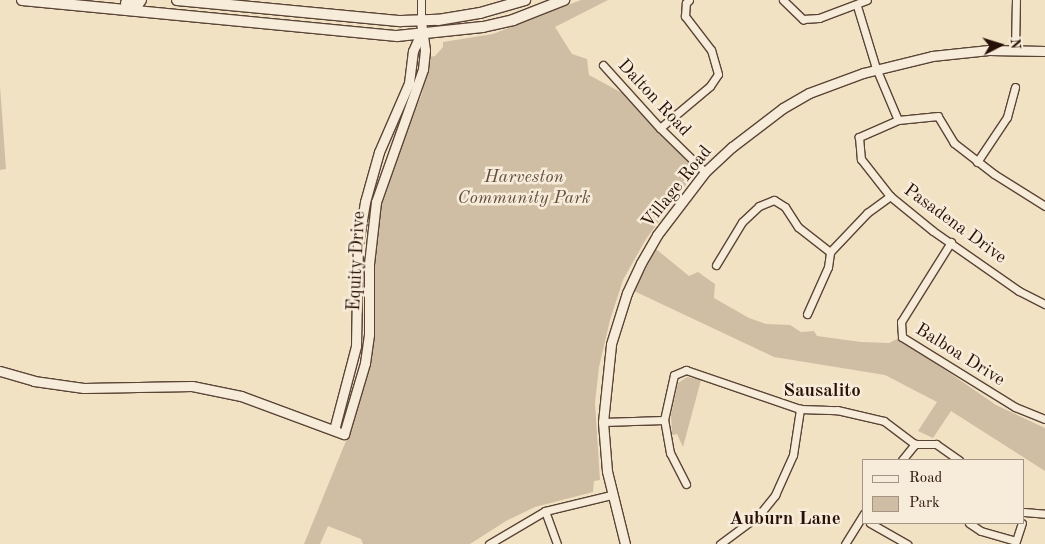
<!DOCTYPE html>
<style>
body{margin:0}
#map{position:relative;width:1045px;height:544px;overflow:hidden;background:#f2e2c4;font-family:"Old Standard TT",serif}
div>[style]{position:absolute}
.green>*{inset:0;background:#cfbea4}
.roads{filter:drop-shadow(1px 0 #5a4436) drop-shadow(-1px 0 #5a4436) drop-shadow(0 1px #5a4436) drop-shadow(0 -1px #5a4436)}
.minor>*{height:7px;margin:-3.5px;padding:0 3.5px;transform-origin:3.5px;border-radius:3.5px;background:#f7ecd9}
.tertiary>*{height:9px;margin:-4.5px;padding:0 4.5px;transform-origin:4.5px;border-radius:4.5px;background:#f7ecd9}
.secondary>*{height:10px;margin:-5px;padding:0 5px;transform-origin:5px;border-radius:5px;background:#f7ecd9}
span{translate:-50% -50%;white-space:nowrap;text-align:center;line-height:1.15;-webkit-text-stroke:5px #f7ecd9;paint-order:stroke}
.street-label{font-size:18px;color:#271007}
.park-label{font-size:18px;color:#624d3e;font-style:italic}
.neighbourhood-label{font-size:19px;color:#271007;font-weight:700}
.legend{position:absolute;left:862px;top:459px;width:162px;height:65px;box-sizing:border-box;background:#f7ecd9;border:1px solid #a49485;margin:0;padding:6px 9px;list-style:none;font-size:15px;color:#271007}
.legend li{display:flex;align-items:center;gap:10px;height:25px}
.legend b{width:25px;border:1px solid #a49485}
.north{position:absolute;left:975px;top:20px;width:50px;height:50px;-webkit-text-stroke:4px #f7ecd9;paint-order:stroke;rotate:85deg;font-size:14px;font-weight:700;line-height:20px;text-align:center;color:#271007}
.north::after{content:'';display:block;margin:auto;width:18px;height:22px;background:#271007;clip-path:polygon(50% 0,100% 100%,50% 72%,0 100%)}
</style>
<div id="map">
<div class="green">
<i style="clip-path:polygon(581px 0,608px 0,555px 27px,572px 54px,587px 59px,589px 75px,622px 93px,689px 163px,686px 171px,690px 179px,646px 239px,623px 280px,610px 320px,599px 367px,595px 403px,600px 480px,594px 481px,593px 492px,535px 507px,506px 521px,470px 544px,363px 544px,361px 539px,328px 526px,320px 544px,304px 544px,350px 431px,367px 375px,373px 329px,373px 262px,379px 207px,392px 162px,422px 94px,429px 57px,435px 56px,443px 47px,443px 42px,493px 34px)"></i>
<i style="clip-path:polygon(0 86px,6px 169px,0 170px)"></i>
<i style="clip-path:polygon(656px 249px,689px 276px,698px 272px,715px 284px,714px 298px,749px 318px,766px 324px,790px 325px,801px 332px,814px 331px,817px 336px,861px 342px,889px 343px,899px 338px,996px 405px,1045px 428px,1045px 471px,951px 411px,933px 438px,918px 431px,937px 402px,885px 375px,774px 357px,634px 291px)"></i>
<i style="clip-path:polygon(687px 377px,701px 380px,683px 447px,677px 434px,672px 435px,671px 415px,678px 383px)"></i>
</div>
<div class="roads">
<div class="minor">
<i style="left:783px;top:0;width:28px;rotate:44deg"></i>
<i style="left:803px;top:19px;width:16px;rotate:-4deg"></i>
<i style="left:819px;top:18px;width:51px;rotate:-20.6deg"></i>
<i style="left:857px;top:6px;width:65px;rotate:73deg"></i>
<i style="left:876px;top:68px;width:56px;rotate:67.1deg"></i>
<i style="left:421px;top:21px;width:21px;rotate:-90deg"></i>
<i style="left:1015px;top:50px;width:50px;rotate:-88.9deg"></i>
<i style="left:603px;top:65px;width:85px;rotate:47.9deg"></i>
<i style="left:660px;top:128px;width:63px;rotate:44.4deg"></i>
<i style="left:660px;top:128px;width:65px;rotate:-40deg"></i>
<i style="left:710px;top:86px;width:14px;rotate:-56deg"></i>
<i style="left:718px;top:74px;width:25px;rotate:-106deg"></i>
<i style="left:711px;top:50px;width:43px;rotate:-127.4deg"></i>
<i style="left:685px;top:16px;width:13px;rotate:-86deg"></i>
<i style="left:686px;top:3px;width:4px;rotate:-45deg"></i>
<i style="left:977px;top:162px;width:54px;rotate:-56.3deg"></i>
<i style="left:1007px;top:117px;width:31px;rotate:-75deg"></i>
<i style="left:1045px;top:206px;width:60px;rotate:-147.9deg"></i>
<i style="left:994px;top:174px;width:51px;rotate:-142.2deg"></i>
<i style="left:954px;top:143px;width:31px;rotate:-121deg"></i>
<i style="left:938px;top:116px;width:40px;rotate:174.3deg"></i>
<i style="left:898px;top:120px;width:43px;rotate:156.4deg"></i>
<i style="left:859px;top:137px;width:22px;rotate:85deg"></i>
<i style="left:861px;top:159px;width:47px;rotate:51.9deg"></i>
<i style="left:890px;top:196px;width:55px;rotate:39.1deg"></i>
<i style="left:933px;top:231px;width:105px;rotate:34.9deg"></i>
<i style="left:1019px;top:291px;width:29px;rotate:27deg"></i>
<i style="left:951px;top:242px;width:94px;rotate:122deg"></i>
<i style="left:901px;top:322px;width:15px;rotate:86deg"></i>
<i style="left:902px;top:337px;width:133px;rotate:31.8deg"></i>
<i style="left:1015px;top:407px;width:32px;rotate:22deg"></i>
<i style="left:716px;top:265px;width:50px;rotate:-58.8deg"></i>
<i style="left:742px;top:222px;width:23px;rotate:-43deg"></i>
<i style="left:759px;top:206px;width:16px;rotate:-22deg"></i>
<i style="left:774px;top:200px;width:13px;rotate:32deg"></i>
<i style="left:785px;top:207px;width:24px;rotate:57deg"></i>
<i style="left:798px;top:227px;width:41px;rotate:38deg"></i>
<i style="left:807px;top:314px;width:51px;rotate:-65.9deg"></i>
<i style="left:828px;top:267px;width:15px;rotate:-82deg"></i>
<i style="left:830px;top:252px;width:54px;rotate:-46.5deg"></i>
<i style="left:867px;top:213px;width:29px;rotate:-36deg"></i>
<i style="left:603px;top:422px;width:61px;rotate:-1.9deg"></i>
<i style="left:915px;top:444px;width:21px"></i>
<i style="left:936px;top:444px;width:28px;rotate:35deg"></i>
<i style="left:902px;top:460px;width:21px;rotate:-51deg"></i>
<i style="left:686px;top:484px;width:35px;rotate:-117deg"></i>
<i style="left:670px;top:453px;width:34px;rotate:-100deg"></i>
<i style="left:664px;top:420px;width:46px;rotate:-77.5deg"></i>
<i style="left:674px;top:375px;width:13px;rotate:-23deg"></i>
<i style="left:686px;top:370px;width:120px;rotate:18.9deg"></i>
<i style="left:800px;top:409px;width:37px;rotate:2deg"></i>
<i style="left:837px;top:410px;width:48px;rotate:13.2deg"></i>
<i style="left:884px;top:421px;width:39px;rotate:37deg"></i>
<i style="left:545px;top:511px;width:35px;rotate:70deg"></i>
<i style="left:1024px;top:512px;width:21px;rotate:5deg"></i>
<i style="left:870px;top:523px;width:43px;rotate:29.6deg"></i>
<i style="left:969px;top:523px;width:14px;rotate:34deg"></i>
<i style="left:981px;top:531px;width:35px;rotate:16deg"></i>
<i style="left:489px;top:544px;width:65px;rotate:-30.5deg"></i>
<i style="left:545px;top:511px;width:68px;rotate:-13.6deg"></i>
<i style="left:720px;top:544px;width:49px;rotate:-36.6deg"></i>
<i style="left:759px;top:515px;width:26px;rotate:-51deg"></i>
<i style="left:775px;top:495px;width:44px;rotate:-65.8deg"></i>
<i style="left:793px;top:455px;width:47px;rotate:-81.3deg"></i>
<i style="left:845px;top:544px;width:36px;rotate:-58deg"></i>
<i style="left:1015px;top:544px;width:22px;rotate:-72deg"></i>
</div>
<div class="tertiary">
<i style="left:0;top:371px;width:35px;rotate:16deg"></i>
<i style="left:34px;top:381px;width:50px;rotate:8deg"></i>
<i style="left:84px;top:388px;width:108px;rotate:-1.1deg"></i>
<i style="left:192px;top:386px;width:50px;rotate:11.5deg"></i>
<i style="left:241px;top:396px;width:110px;rotate:20.3deg"></i>
<i style="left:344px;top:434px;width:74px;rotate:-73.5deg"></i>
<i style="left:365px;top:363px;width:29px;rotate:-82deg"></i>
<i style="left:369px;top:334px;width:70px;rotate:-90deg"></i>
<i style="left:369px;top:264px;width:62px;rotate:-83.6deg"></i>
<i style="left:376px;top:202px;width:141px;rotate:-70.5deg"></i>
<i style="left:423px;top:69px;width:19px;rotate:-84deg"></i>
<i style="left:425px;top:50px;width:29px;rotate:-98deg"></i>
<i style="left:334px;top:430px;width:87px;rotate:-75.3deg"></i>
<i style="left:356px;top:346px;width:102px;rotate:-88.9deg"></i>
<i style="left:358px;top:244px;width:43px;rotate:-80.5deg"></i>
<i style="left:365px;top:202px;width:52px;rotate:-74.4deg"></i>
<i style="left:379px;top:152px;width:75px;rotate:-66.5deg"></i>
<i style="left:409px;top:83px;width:32px;rotate:-83deg"></i>
<i style="left:413px;top:51px;width:17px;rotate:-66deg"></i>
<i style="left:625px;top:544px;width:75px;rotate:-103.9deg"></i>
<i style="left:607px;top:471px;width:49px;rotate:-94.7deg"></i>
<i style="left:603px;top:422px;width:78px;rotate:-84.1deg"></i>
<i style="left:611px;top:344px;width:53px;rotate:-72.6deg"></i>
<i style="left:627px;top:293px;width:33px;rotate:-65deg"></i>
<i style="left:641px;top:263px;width:32px;rotate:-60deg"></i>
<i style="left:657px;top:235px;width:79px;rotate:-52.7deg"></i>
<i style="left:705px;top:172px;width:37px;rotate:-43deg"></i>
<i style="left:732px;top:147px;width:64px;rotate:-37.4deg"></i>
<i style="left:783px;top:108px;width:30px;rotate:-30deg"></i>
<i style="left:809px;top:93px;width:58px;rotate:-20.3deg"></i>
<i style="left:863px;top:73px;width:71px;rotate:-13.8deg"></i>
<i style="left:932px;top:56px;width:57px;rotate:-6deg"></i>
<i style="left:989px;top:50px;width:56px;rotate:1deg"></i>
</div>
<div class="secondary">
<i style="left:22px;top:0;width:377px;rotate:5.5deg"></i>
<i style="left:397px;top:36px;width:86px;rotate:-6deg"></i>
<i style="left:483px;top:27px;width:31px;rotate:-13deg"></i>
<i style="left:513px;top:20px;width:55px;rotate:-21.4deg"></i>
<i style="left:177px;top:0;width:225px;rotate:5.4deg"></i>
<i style="left:401px;top:21px;width:37px;rotate:-2deg"></i>
<i style="left:438px;top:20px;width:43px;rotate:-9.5deg"></i>
<i style="left:480px;top:13px;width:47px;rotate:-16.1deg"></i>
<i style="left:126px;top:3px;width:12px;rotate:5deg"></i>
<i style="left:138px;top:4px;width:5px;rotate:-53deg"></i>
</div>
</div>
<div class="street-label">
<span style="left:654px;top:98px;rotate:47deg">Dalton Road</span>
<span style="left:677px;top:187px;rotate:-51deg">Village Road</span>
<span style="left:955px;top:224px;rotate:36deg">Pasadena Drive</span>
<span style="left:357px;top:261px;rotate:-87deg">Equity Drive</span>
<span style="left:960px;top:355px;rotate:32deg">Balboa Drive</span>
</div>
<div class="park-label">
<span style="left:524px;top:188px">Harveston<br>Community Park</span>
</div>
<div class="neighbourhood-label">
<span style="left:822px;top:392px">Sausalito</span>
<span style="left:785px;top:520px">Auburn Lane</span>
</div>
<ul class="legend">
<li><b style="height:6px;background:#f7ecd9"></b>Road</li>
<li><b style="height:14px;background:#cfbea4"></b>Park</li>
</ul>
<div class="north">N</div>
</div>
